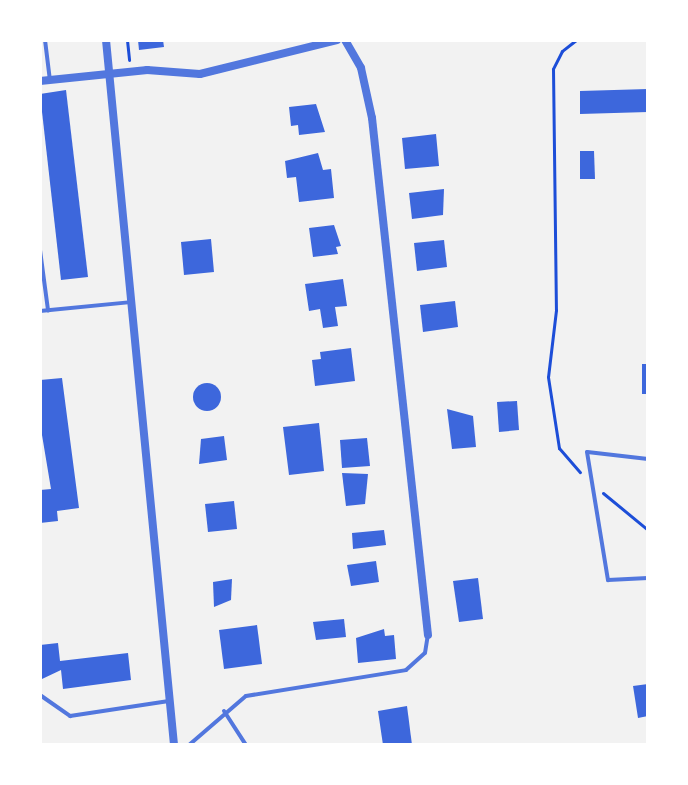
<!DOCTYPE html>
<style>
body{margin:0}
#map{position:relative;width:688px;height:785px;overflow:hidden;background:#f2f2f2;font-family:"PT Sans Narrow",sans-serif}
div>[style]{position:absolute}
.building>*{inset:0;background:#3d67dc}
.round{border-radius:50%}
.path>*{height:3px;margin:-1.5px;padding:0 1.5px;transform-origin:1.5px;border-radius:1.5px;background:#1d4ed8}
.service>*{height:4px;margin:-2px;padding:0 2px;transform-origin:2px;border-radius:2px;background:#5277de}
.minor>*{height:8px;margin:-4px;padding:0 4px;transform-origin:4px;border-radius:4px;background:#5277de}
span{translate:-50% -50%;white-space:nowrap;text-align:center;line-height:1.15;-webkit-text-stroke:8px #fff;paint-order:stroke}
.frame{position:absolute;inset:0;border:42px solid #fff;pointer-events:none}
</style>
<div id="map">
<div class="building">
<i style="clip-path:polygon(138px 40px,163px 40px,164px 47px,139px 50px)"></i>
<i style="clip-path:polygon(648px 89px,648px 112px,580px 114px,580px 91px)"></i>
<i style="clip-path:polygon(66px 90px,88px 277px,61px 280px,40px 94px)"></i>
<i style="clip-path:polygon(316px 104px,325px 132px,299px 135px,298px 125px,291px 126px,289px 107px)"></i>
<i style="clip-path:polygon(436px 134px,439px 166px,405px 169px,402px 138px)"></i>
<i style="clip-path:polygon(580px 151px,594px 151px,595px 179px,580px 179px)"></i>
<i style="clip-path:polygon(318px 153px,323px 170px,331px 169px,334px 198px,299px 202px,296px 177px,287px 178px,285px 161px)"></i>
<i style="clip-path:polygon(444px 189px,443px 215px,412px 219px,409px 193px)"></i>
<i style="clip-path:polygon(334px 225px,341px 246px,336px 247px,338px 254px,313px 257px,309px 228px)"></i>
<i style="clip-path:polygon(211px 239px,214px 272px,184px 275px,181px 242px)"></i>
<i style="clip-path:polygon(444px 240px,447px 267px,417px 271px,414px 243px)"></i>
<i style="clip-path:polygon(343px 279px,347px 306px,335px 307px,338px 326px,323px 328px,320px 309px,309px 311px,305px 284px)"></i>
<i style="clip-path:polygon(455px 301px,458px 327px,423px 332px,420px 305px)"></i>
<i style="clip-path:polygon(351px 348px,355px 381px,315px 386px,312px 360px,321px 359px,320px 352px)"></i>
<i style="clip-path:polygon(642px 364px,648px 364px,648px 394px,642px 394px)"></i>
<i style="clip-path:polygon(62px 378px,79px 508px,57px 511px,58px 521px,40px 523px,40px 490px,51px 489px,40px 423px,40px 380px)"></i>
<i class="round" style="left:193px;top:383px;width:28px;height:28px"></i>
<i style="clip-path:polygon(517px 401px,519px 430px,499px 432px,497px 402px)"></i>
<i style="clip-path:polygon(447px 409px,473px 416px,476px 447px,452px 449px)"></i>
<i style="clip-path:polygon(319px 423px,324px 471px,289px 475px,283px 427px)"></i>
<i style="clip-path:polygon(224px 436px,227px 460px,199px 464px,201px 439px)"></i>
<i style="clip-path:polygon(367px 438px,370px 466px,342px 468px,340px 440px)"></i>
<i style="clip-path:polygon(342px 473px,368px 474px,365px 504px,346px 506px)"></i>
<i style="clip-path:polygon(234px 501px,237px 529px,208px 532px,205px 504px)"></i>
<i style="clip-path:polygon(384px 530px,386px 545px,353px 549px,352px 533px)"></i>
<i style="clip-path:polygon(376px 561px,379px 582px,351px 586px,347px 565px)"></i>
<i style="clip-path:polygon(478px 578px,483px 619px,459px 622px,453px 581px)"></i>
<i style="clip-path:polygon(232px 579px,231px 600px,214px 607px,213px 582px)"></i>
<i style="clip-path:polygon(344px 619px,346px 637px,316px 640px,313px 622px)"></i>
<i style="clip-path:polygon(257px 625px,262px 664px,224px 669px,219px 630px)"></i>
<i style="clip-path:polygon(384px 629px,385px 636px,394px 635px,396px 659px,358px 663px,356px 638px)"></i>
<i style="clip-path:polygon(58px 643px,60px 661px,128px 653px,131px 680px,63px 689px,61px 670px,42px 679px,40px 645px)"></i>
<i style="clip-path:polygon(648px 684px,648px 716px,638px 718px,633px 686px)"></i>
<i style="clip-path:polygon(407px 706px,412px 745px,383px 745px,378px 711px)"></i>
</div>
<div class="path">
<i style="left:127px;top:40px;width:20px;rotate:84deg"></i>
<i style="left:576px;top:40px;width:18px;rotate:142deg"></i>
<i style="left:562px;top:51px;width:20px;rotate:117deg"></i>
<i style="left:553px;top:69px;width:241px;rotate:89.3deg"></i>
<i style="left:556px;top:310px;width:67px;rotate:96.8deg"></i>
<i style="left:548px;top:377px;width:72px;rotate:81.2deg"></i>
<i style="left:559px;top:448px;width:32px;rotate:49deg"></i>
<i style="left:603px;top:493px;width:58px;rotate:39.4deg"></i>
</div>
<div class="service">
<i style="left:45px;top:40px;width:38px;rotate:83deg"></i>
<i style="left:40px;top:250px;width:61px;rotate:82.4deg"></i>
<i style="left:40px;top:311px;width:91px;rotate:-5.6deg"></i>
<i style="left:648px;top:459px;width:61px;rotate:-173.5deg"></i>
<i style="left:587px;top:452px;width:130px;rotate:80.7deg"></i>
<i style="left:608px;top:580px;width:40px;rotate:-2.9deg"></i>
<i style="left:40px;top:695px;width:37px;rotate:35deg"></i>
<i style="left:70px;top:716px;width:100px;rotate:-8.6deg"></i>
<i style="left:224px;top:711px;width:40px;rotate:57.1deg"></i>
<i style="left:189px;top:745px;width:75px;rotate:-40.7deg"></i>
<i style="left:246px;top:696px;width:162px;rotate:-9.2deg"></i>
<i style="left:406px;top:670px;width:25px;rotate:-42deg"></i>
<i style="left:425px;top:653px;width:18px;rotate:-81deg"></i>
</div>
<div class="minor">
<i style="left:106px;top:40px;width:708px;rotate:84.49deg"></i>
<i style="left:345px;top:40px;width:32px;rotate:60deg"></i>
<i style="left:361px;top:68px;width:51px;rotate:77.6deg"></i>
<i style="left:372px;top:118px;width:520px;rotate:83.82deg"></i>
<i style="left:40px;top:81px;width:108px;rotate:-5.9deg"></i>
<i style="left:147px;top:70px;width:53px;rotate:4.3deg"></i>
<i style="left:200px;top:74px;width:141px;rotate:-13.9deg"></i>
</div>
<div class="frame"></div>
</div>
